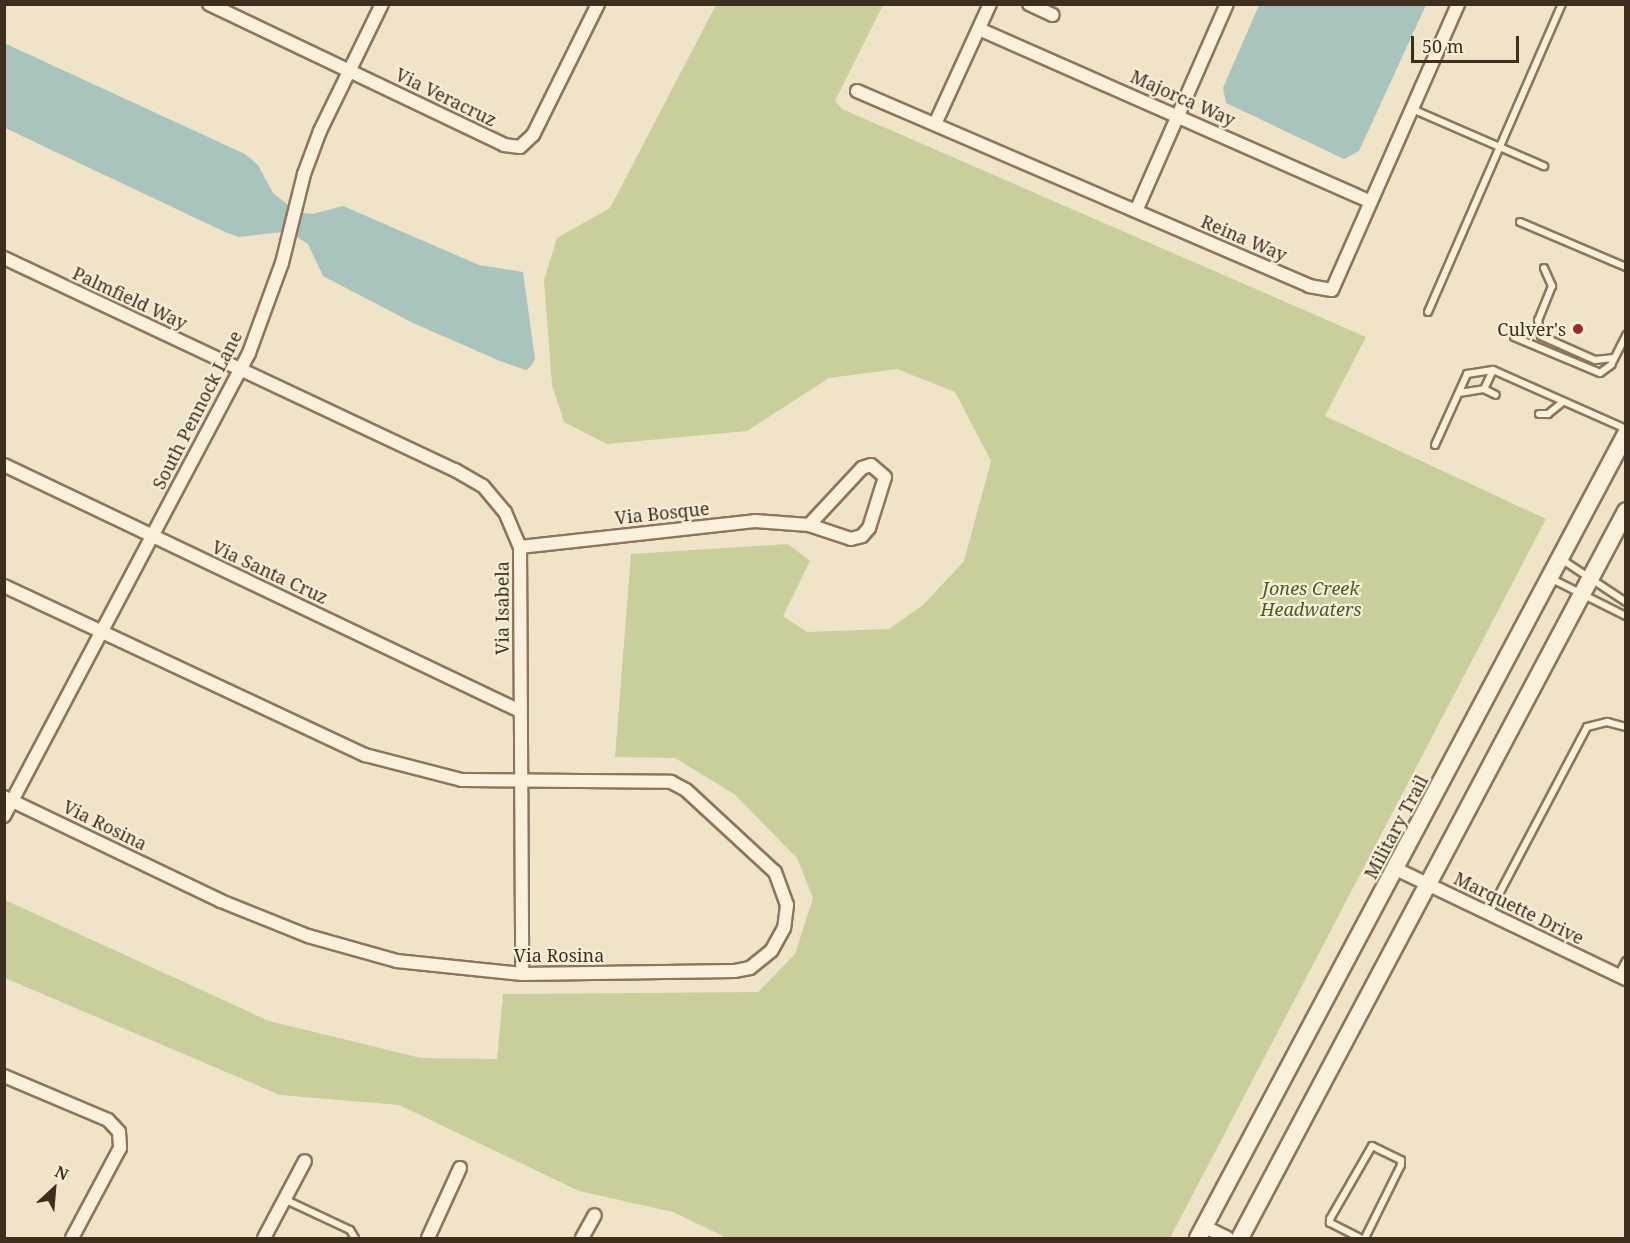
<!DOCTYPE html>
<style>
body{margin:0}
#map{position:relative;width:1630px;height:1243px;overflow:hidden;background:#f0e4c8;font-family:"Noto Serif",serif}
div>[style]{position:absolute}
.green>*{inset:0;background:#c9cf9b}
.water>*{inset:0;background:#a9c4bc}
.roads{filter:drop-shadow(2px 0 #8d765c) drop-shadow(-2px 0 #8d765c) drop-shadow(0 2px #8d765c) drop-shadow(0 -2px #8d765c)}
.lane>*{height:6px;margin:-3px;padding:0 3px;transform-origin:3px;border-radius:3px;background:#faf1dc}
.street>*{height:12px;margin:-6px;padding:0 6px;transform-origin:6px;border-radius:6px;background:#faf1dc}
.secondary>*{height:16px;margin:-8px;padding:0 8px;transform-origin:8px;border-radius:8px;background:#faf1dc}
.dots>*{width:16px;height:16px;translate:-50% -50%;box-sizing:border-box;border:3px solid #f7eed8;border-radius:50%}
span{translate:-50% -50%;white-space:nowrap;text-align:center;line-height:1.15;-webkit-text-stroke:4.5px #f7eed8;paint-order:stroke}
.street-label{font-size:18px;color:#3d2e20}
.poi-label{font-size:18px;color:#3d2e20}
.right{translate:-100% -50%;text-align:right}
.park-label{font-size:18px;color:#4d5a26;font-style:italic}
.frame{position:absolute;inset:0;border:6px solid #3d2e20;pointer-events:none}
.north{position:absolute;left:24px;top:1159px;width:60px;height:60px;-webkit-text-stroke:4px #f7eed8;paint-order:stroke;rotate:26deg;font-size:16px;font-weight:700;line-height:24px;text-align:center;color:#3d2e20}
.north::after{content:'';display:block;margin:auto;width:21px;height:27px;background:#3d2e20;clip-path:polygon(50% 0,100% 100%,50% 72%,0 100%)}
.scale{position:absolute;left:1411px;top:36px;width:108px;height:27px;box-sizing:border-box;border:3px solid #3d2e20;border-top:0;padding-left:8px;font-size:18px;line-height:21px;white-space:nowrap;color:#3d2e20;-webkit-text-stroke:4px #f7eed8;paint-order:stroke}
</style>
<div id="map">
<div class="green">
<i style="clip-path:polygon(716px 5px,883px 5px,835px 101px,842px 109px,1366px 337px,1325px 416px,1546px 519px,1170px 1238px,727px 1238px,673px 1212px,579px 1191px,399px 1105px,280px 1095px,5px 978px,5px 900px,269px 1021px,421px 1058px,497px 1059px,503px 994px,758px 992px,795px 954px,813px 898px,797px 858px,734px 794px,675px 758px,615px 757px,631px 554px,788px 544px,810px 561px,783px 616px,807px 632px,889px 629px,923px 605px,964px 561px,991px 461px,955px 392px,897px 369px,829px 378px,747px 431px,607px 444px,564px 422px,552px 385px,544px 280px,557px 238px,610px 208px)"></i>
</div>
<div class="water">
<i style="clip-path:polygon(1259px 5px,1426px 5px,1359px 151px,1344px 159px,1226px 103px,1223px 88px)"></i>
<i style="clip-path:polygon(4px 43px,245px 154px,258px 165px,273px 193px,297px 212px,312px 214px,343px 206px,479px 265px,523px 272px,535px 359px,531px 366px,526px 370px,500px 361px,413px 323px,323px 276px,308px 244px,297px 237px,282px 232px,239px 237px,225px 232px,5px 128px)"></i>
</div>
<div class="roads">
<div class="lane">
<i style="left:1412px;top:109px;width:144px;rotate:23.4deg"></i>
<i style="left:1520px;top:222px;width:115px;rotate:23deg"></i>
<i style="left:1544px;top:268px;width:20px;rotate:66deg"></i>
<i style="left:1552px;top:286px;width:37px;rotate:112deg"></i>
<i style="left:1538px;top:320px;width:16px;rotate:79deg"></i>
<i style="left:1541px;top:336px;width:59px;rotate:24deg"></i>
<i style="left:1595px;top:360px;width:19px;rotate:-6deg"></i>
<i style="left:1428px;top:312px;width:336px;rotate:-66.5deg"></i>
<i style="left:1514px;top:337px;width:93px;rotate:22.7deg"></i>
<i style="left:1600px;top:373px;width:14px;rotate:-36deg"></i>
<i style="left:1611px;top:365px;width:34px;rotate:-63deg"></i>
<i style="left:1493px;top:370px;width:21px;rotate:115deg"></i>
<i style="left:1484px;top:389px;width:13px;rotate:27deg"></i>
<i style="left:1459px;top:393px;width:25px;rotate:-9deg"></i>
<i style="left:1539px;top:414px;width:9px"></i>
<i style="left:1548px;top:414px;width:19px;rotate:-39deg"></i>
<i style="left:1435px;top:445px;width:78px;rotate:-65.7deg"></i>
<i style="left:1467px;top:374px;width:26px;rotate:-9deg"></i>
<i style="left:1493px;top:370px;width:145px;rotate:23.9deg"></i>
<i style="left:1561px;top:559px;width:78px;rotate:33.5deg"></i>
<i style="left:1550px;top:578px;width:85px;rotate:26.6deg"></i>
<i style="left:1489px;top:913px;width:210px;rotate:-62.2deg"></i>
<i style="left:1587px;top:727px;width:21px;rotate:-14deg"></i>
<i style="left:1607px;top:722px;width:20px;rotate:15deg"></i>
<i style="left:1618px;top:976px;width:17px;rotate:-62deg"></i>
<i style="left:286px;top:1200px;width:71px;rotate:25.1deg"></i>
<i style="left:350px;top:1230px;width:9px;rotate:58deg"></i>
<i style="left:1360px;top:1238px;width:34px;rotate:-153deg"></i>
<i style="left:1330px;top:1223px;width:4px;rotate:-90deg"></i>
<i style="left:1330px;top:1219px;width:84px;rotate:-60.1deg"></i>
<i style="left:1372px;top:1146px;width:32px;rotate:26deg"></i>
<i style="left:1401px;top:1160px;width:5px;rotate:90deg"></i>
<i style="left:1401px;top:1165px;width:81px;rotate:116.3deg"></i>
</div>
<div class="street">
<i style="left:209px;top:4px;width:327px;rotate:25.5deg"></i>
<i style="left:504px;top:145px;width:16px;rotate:7deg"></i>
<i style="left:520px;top:147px;width:18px;rotate:-43deg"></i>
<i style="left:533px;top:135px;width:146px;rotate:-63.6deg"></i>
<i style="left:1029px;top:4px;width:26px;rotate:25deg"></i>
<i style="left:979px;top:29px;width:428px;rotate:23.8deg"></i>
<i style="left:857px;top:91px;width:492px;rotate:23.3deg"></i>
<i style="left:1309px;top:286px;width:23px;rotate:10deg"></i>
<i style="left:1332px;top:290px;width:313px;rotate:-66.2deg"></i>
<i style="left:935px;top:124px;width:132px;rotate:-65.4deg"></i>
<i style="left:1136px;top:211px;width:226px;rotate:-66.3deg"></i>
<i style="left:4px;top:258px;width:498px;rotate:25.2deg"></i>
<i style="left:455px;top:470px;width:32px;rotate:30deg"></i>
<i style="left:483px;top:486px;width:34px;rotate:50deg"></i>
<i style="left:505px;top:512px;width:38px;rotate:67deg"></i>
<i style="left:520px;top:547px;width:427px;rotate:89.7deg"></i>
<i style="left:4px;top:465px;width:572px;rotate:25.49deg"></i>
<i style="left:520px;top:547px;width:236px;rotate:-6.3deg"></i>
<i style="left:755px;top:521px;width:54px;rotate:4.2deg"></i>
<i style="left:809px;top:525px;width:44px;rotate:18.4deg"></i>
<i style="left:851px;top:539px;width:11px;rotate:-15deg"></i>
<i style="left:862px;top:536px;width:11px;rotate:-49deg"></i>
<i style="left:869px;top:528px;width:53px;rotate:-72.6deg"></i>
<i style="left:885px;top:477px;width:18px;rotate:-139deg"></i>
<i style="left:871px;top:465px;width:9px;rotate:162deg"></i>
<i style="left:862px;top:468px;width:78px;rotate:132.9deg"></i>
<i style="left:4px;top:586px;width:399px;rotate:25.1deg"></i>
<i style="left:365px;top:755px;width:100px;rotate:14.5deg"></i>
<i style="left:462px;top:780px;width:209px;rotate:0.5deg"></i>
<i style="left:671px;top:782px;width:17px;rotate:28deg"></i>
<i style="left:686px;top:790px;width:121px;rotate:42.7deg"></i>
<i style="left:775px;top:872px;width:35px;rotate:70deg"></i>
<i style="left:787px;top:905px;width:23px;rotate:97deg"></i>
<i style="left:784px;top:928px;width:26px;rotate:119deg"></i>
<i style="left:771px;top:951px;width:27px;rotate:141deg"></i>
<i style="left:750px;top:968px;width:15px;rotate:169deg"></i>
<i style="left:735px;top:971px;width:213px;rotate:179.2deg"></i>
<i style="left:522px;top:974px;width:126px;rotate:-174.1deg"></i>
<i style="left:397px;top:961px;width:92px;rotate:-164.3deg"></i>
<i style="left:308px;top:936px;width:94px;rotate:-158.1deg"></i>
<i style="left:221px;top:901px;width:241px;rotate:-154.4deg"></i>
<i style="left:4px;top:816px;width:524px;rotate:-62.11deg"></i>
<i style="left:249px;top:353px;width:96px;rotate:-69.9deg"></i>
<i style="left:282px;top:263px;width:92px;rotate:-76.1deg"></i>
<i style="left:304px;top:174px;width:46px;rotate:-69.6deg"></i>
<i style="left:320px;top:131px;width:141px;rotate:-64deg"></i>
<i style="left:1396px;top:869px;width:255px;rotate:25.6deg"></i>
<i style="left:4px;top:1076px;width:113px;rotate:22.9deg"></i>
<i style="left:108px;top:1120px;width:16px;rotate:47deg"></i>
<i style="left:119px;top:1132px;width:16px;rotate:86deg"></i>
<i style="left:120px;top:1148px;width:102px;rotate:118.1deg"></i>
<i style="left:1205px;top:1227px;width:25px;rotate:26deg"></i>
<i style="left:264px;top:1238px;width:87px;rotate:-62deg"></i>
<i style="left:428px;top:1238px;width:77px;rotate:-65.4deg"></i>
<i style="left:582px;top:1238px;width:26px;rotate:-61deg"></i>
</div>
<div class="secondary">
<i style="left:1198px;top:1238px;width:911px;rotate:-61.97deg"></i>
<i style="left:1240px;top:1238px;width:823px;rotate:-62.03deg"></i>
</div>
</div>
<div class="dots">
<i style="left:1578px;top:329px;background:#9e2a2b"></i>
</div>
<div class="street-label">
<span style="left:446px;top:97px;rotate:26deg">Via Veracruz</span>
<span style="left:1183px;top:98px;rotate:24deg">Majorca Way</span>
<span style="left:1244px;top:238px;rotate:23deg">Reina Way</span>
<span style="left:130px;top:298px;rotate:25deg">Palmfield Way</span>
<span style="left:197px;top:410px;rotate:-63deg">South Pennock Lane</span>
<span style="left:662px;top:513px;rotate:-6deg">Via Bosque</span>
<span style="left:270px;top:572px;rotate:25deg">Via Santa Cruz</span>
<span style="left:502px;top:608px;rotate:-90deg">Via Isabela</span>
<span style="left:105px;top:825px;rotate:26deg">Via Rosina</span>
<span style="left:1396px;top:827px;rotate:-62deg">Military Trail</span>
<span style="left:1519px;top:908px;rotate:26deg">Marquette Drive</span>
<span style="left:559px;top:955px">Via Rosina</span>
</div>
<div class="poi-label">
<span class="right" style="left:1566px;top:329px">Culver's</span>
</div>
<div class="park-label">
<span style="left:1311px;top:599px">Jones Creek<br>Headwaters</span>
</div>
<div class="frame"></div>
<div class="north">N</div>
<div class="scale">50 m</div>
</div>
